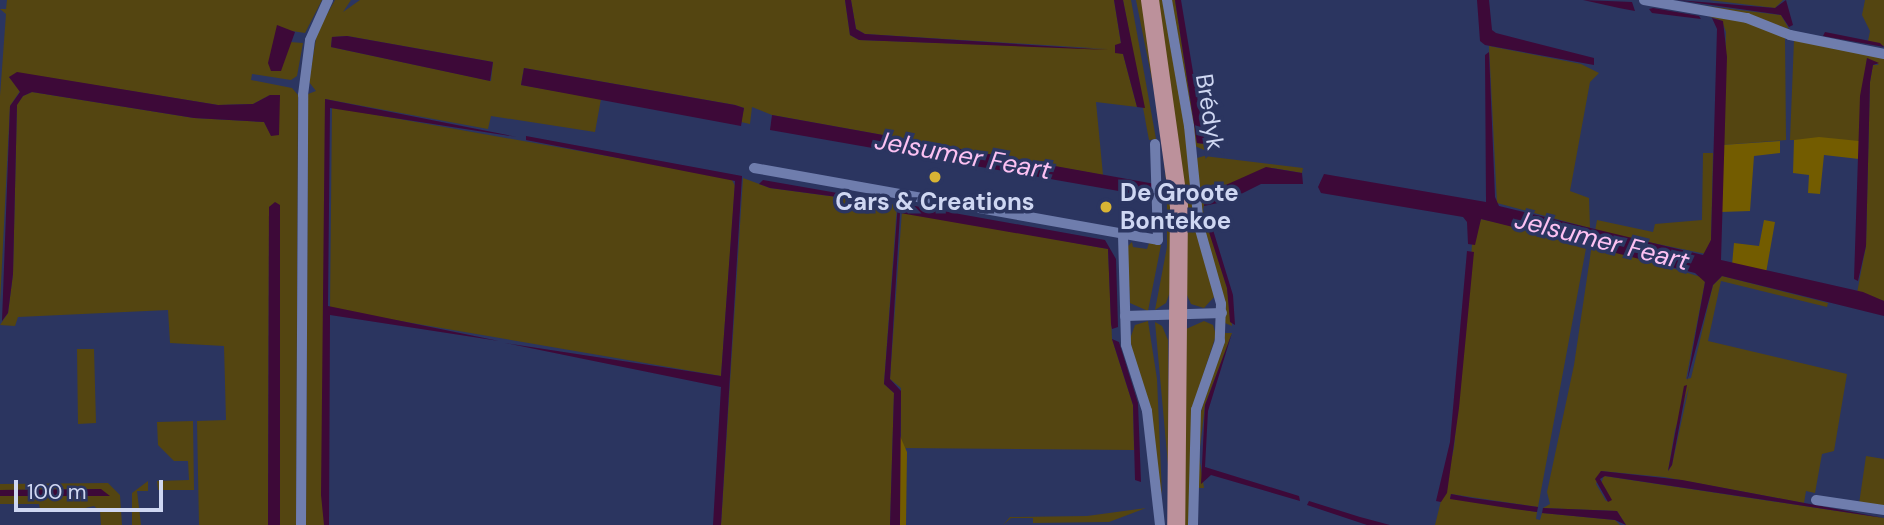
<!DOCTYPE html>
<meta charset="utf-8">
<style>
body{margin:0}
#map{position:relative;width:1884px;height:525px;overflow:hidden;background:#2b3560;font-family:"DM Sans",sans-serif}
div>[style]{position:absolute}
.green>*{inset:0;background:#544511}
.forest>*{inset:0;background:#735c00}
.water>*{inset:0;background:#3d0938}
.minor>*{height:10px;margin:-5px;padding:0 5px;transform-origin:5px;border-radius:5px;background:#6f7dad}
.primary>*{height:18px;margin:-9px;padding:0 9px;transform-origin:9px;border-radius:9px;background:#bc919b}
.dots>*{width:19px;height:19px;translate:-50% -50%;box-sizing:border-box;border:4px solid #2b3560;border-radius:50%}
span{translate:-50% -50%;white-space:nowrap;text-align:center;line-height:1.15;-webkit-text-stroke:7px #2b3560;paint-order:stroke}
.street-label{font-size:24px;color:#cfd7f2}
.poi-label{font-size:24px;color:#cfd7f2;font-weight:700}
.left{translate:0 -50%;text-align:left}
.water-label{font-size:26px;color:#fcc1f2;font-style:italic}
.scale{position:absolute;left:14px;top:480px;width:149px;height:32px;box-sizing:border-box;border:4px solid #cfd7f2;border-top:0;padding-left:9px;font-size:21px;line-height:24px;white-space:nowrap;color:#cfd7f2;-webkit-text-stroke:5px #2b3560;paint-order:stroke}
</style>
<div id="map">
<div class="green">
<i style="clip-path:polygon(7px 0,322px 0,305px 33px,292px 31px,281px 67px,290px 42px,303px 43px,297px 76px,291px 80px,252px 74px,251px 80px,292px 88px,298px 95px,296px 525px,280px 525px,277px 203px,269px 207px,268px 525px,199px 525px,197px 421px,226px 420px,224px 346px,170px 343px,168px 310px,18px 317px,15px 326px,0 325px,8px 313px,13px 274px,17px 104px,23px 96px,32px 92px,194px 118px,264px 122px,271px 135px,280px 95px,270px 95px,253px 104px,218px 105px,25px 74px,9px 77px,20px 91px,10px 106px,0 303px,0 96px,6px 14px,0 9px,6px 9px)"></i>
<i style="clip-path:polygon(evenodd,335px 0,351px 0,343px 12px,360px 0,845px 0,850px 35px,859px 40px,1108px 49px,865px 34px,856px 29px,851px 0,1114px 0,1121px 44px,1115px 46px,1115px 52px,1123px 54px,1137px 107px,1096px 102px,1103px 175px,772px 115px,752px 107px,750px 124px,741px 122px,744px 108px,735px 105px,524px 68px,521px 85px,601px 99px,595px 132px,491px 116px,488px 129px,325px 99px,324px 525px,306px 525px,308px 94px,316px 91px,309px 82px,317px 32px,335px 0,347px 36px,493px 62px,491px 81px,331px 47px,332px 37px,347px 36px)"></i>
<i style="clip-path:polygon(1123px 0,1131px 0,1156px 139px,1149px 140px)"></i>
<i style="clip-path:polygon(1136px 0,1144px 0,1171px 175px,1170px 292px,1166px 303px,1155px 310px,1167px 247px,1167px 188px,1158px 110px)"></i>
<i style="clip-path:polygon(1155px 0,1163px 0,1214px 297px,1204px 308px,1191px 304px,1187px 295px,1179px 144px)"></i>
<i style="clip-path:polygon(1171px 0,1175px 0,1197px 143px,1204px 144px,1204px 150px,1195px 146px)"></i>
<i style="clip-path:polygon(1657px 0,1781px 15px,1789px 29px,1753px 17px)"></i>
<i style="clip-path:polygon(1709px 0,1783px 0,1775px 8px)"></i>
<i style="clip-path:polygon(1865px 0,1884px 0,1884px 46px,1868px 41px,1870px 31px,1862px 15px)"></i>
<i style="clip-path:polygon(1708px 16px,1747px 20px,1785px 37px,1786px 140px,1722px 145px,1726px 32px,1722px 21px)"></i>
<i style="clip-path:polygon(1794px 40px,1884px 56px,1884px 301px,1857px 293px,1866px 246px,1870px 82px,1873px 65px,1879px 65px,1867px 58px,1859px 141px,1790px 140px)"></i>
<i style="clip-path:polygon(1489px 46px,1581px 64px,1599px 73px,1590px 82px,1570px 191px,1589px 198px,1590px 228px,1497px 203px)"></i>
<i style="clip-path:polygon(332px 107px,731px 178px,735px 186px,721px 376px,330px 309px)"></i>
<i style="clip-path:polygon(1703px 153px,1713px 153px,1711px 240px,1706px 254px,1595px 231px,1597px 220px,1653px 232px,1655px 224px,1702px 220px)"></i>
<i style="clip-path:polygon(1204px 156px,1303px 168px,1302px 173px,1273px 168px,1219px 188px,1207px 188px,1203px 210px,1227px 288px,1232px 326px,1225px 323px,1203px 231px,1197px 158px)"></i>
<i style="clip-path:polygon(743px 178px,770px 188px,897px 205px,884px 384px,894px 393px,890px 525px,721px 525px)"></i>
<i style="clip-path:polygon(902px 211px,1108px 249px,1112px 339px,1133px 405px,1134px 450px,901px 448px,901px 388px,890px 379px)"></i>
<i style="clip-path:polygon(1481px 219px,1587px 243px,1538px 507px,1451px 494px,1450px 498px,1537px 512px,1536px 519px,1540px 520px,1542px 513px,1615px 520px,1620px 525px,1435px 525px,1454px 448px,1472px 245px)"></i>
<i style="clip-path:polygon(1132px 242px,1133px 247px,1147px 249px,1149px 243px,1161px 245px,1148px 311px,1130px 303px,1127px 247px)"></i>
<i style="clip-path:polygon(evenodd,1592px 244px,1701px 277px,1705px 282px,1686px 379px,1691px 378px,1713px 285px,1722px 276px,1828px 303px,1827px 307px,1721px 281px,1708px 341px,1847px 374px,1834px 451px,1822px 454px,1815px 493px,1806px 491px,1804px 503px,1664px 477px,1601px 471px,1596px 484px,1606px 501px,1611px 500px,1601px 483px,1604px 476px,1884px 518px,1884px 525px,1626px 525px,1617px 511px,1543px 508px,1550px 504px,1547px 492px,1574px 365px,1592px 244px,1689px 387px,1672px 465px,1668px 471px,1675px 430px,1689px 387px)"></i>
<i style="clip-path:polygon(1148px 321px,1157px 379px,1162px 495px,1130px 339px,1135px 325px)"></i>
<i style="clip-path:polygon(1204px 321px,1213px 325px,1216px 335px,1192px 409px,1189px 525px,1181px 525px,1186px 329px)"></i>
<i style="clip-path:polygon(1155px 322px,1162px 326px,1168px 340px,1169px 476px)"></i>
<i style="clip-path:polygon(1224px 333px,1232px 333px,1205px 405px,1199px 456px,1204px 488px,1198px 488px,1198px 422px)"></i>
<i style="clip-path:polygon(77px 349px,94px 349px,96px 423px,78px 424px)"></i>
<i style="clip-path:polygon(193px 421px,194px 490px,158px 490px,157px 481px,189px 480px,188px 461px,174px 461px,158px 445px,157px 422px)"></i>
<i style="clip-path:polygon(1866px 456px,1884px 459px,1884px 508px,1859px 504px)"></i>
<i style="clip-path:polygon(148px 481px,148px 491px,137px 491px,141px 525px,132px 525px,132px 493px)"></i>
<i style="clip-path:polygon(108px 483px,120px 495px,122px 525px,101px 525px,100px 511px,94px 506px,72px 511px,40px 509px,39px 504px,0 504px,0 496px,103px 496px,101px 489px,0 490px,0 484px)"></i>
<i style="clip-path:polygon(1146px 508px,1109px 522px,1033px 523px,1033px 518px,1011px 518px,1003px 525px,1010px 517px,1087px 516px)"></i>
</div>
<div class="forest">
<i style="clip-path:polygon(1819px 137px,1859px 141px,1859px 159px,1824px 155px,1820px 194px,1808px 193px,1809px 175px,1793px 173px,1794px 140px)"></i>
<i style="clip-path:polygon(1780px 141px,1780px 153px,1754px 156px,1750px 211px,1721px 212px,1722px 145px)"></i>
<i style="clip-path:polygon(1764px 220px,1775px 222px,1766px 273px,1732px 265px,1734px 243px,1759px 246px)"></i>
<i style="clip-path:polygon(900px 436px,907px 452px,906px 525px,900px 525px)"></i>
</div>
<div class="water">
<i style="clip-path:polygon(845px 0,851px 0,856px 29px,865px 34px,1109px 50px,859px 40px,850px 35px)"></i>
<i style="clip-path:polygon(1114px 0,1123px 0,1145px 108px,1137px 107px,1123px 54px,1115px 53px,1115px 45px,1121px 43px)"></i>
<i style="clip-path:polygon(1175px 0,1181px 0,1205px 144px,1197px 143px)"></i>
<i style="clip-path:polygon(1477px 0,1489px 0,1492px 30px,1496px 33px,1594px 58px,1594px 65px,1485px 45px,1480px 41px)"></i>
<i style="clip-path:polygon(1583px 0,1632px 2px,1635px 11px,1619px 8px)"></i>
<i style="clip-path:polygon(1677px 0,1775px 8px,1786px 0,1793px 25px,1789px 27px,1781px 15px)"></i>
<i style="clip-path:polygon(1653px 8px,1699px 16px,1701px 19px,1652px 13px,1649px 9px)"></i>
<i style="clip-path:polygon(1712px 18px,1723px 21px,1727px 57px,1721px 260px,1863px 292px,1884px 301px,1884px 316px,1722px 276px,1713px 285px,1687px 381px,1705px 282px,1695px 273px,1481px 219px,1475px 245px,1468px 244px,1467px 222px,1463px 217px,1321px 193px,1318px 187px,1324px 174px,1486px 202px,1485px 55px,1489px 52px,1495px 197px,1499px 206px,1703px 255px,1711px 240px,1717px 29px)"></i>
<i style="clip-path:polygon(277px 25px,295px 32px,281px 71px,271px 71px,268px 63px)"></i>
<i style="clip-path:polygon(1825px 32px,1880px 43px,1884px 47px,1823px 36px)"></i>
<i style="clip-path:polygon(347px 36px,493px 62px,490px 81px,331px 47px,332px 37px)"></i>
<i style="clip-path:polygon(1867px 58px,1879px 63px,1873px 65px,1870px 82px,1866px 246px,1858px 281px,1854px 279px,1860px 96px)"></i>
<i style="clip-path:polygon(524px 68px,735px 105px,744px 108px,741px 126px,521px 85px)"></i>
<i style="clip-path:polygon(17px 72px,218px 105px,253px 104px,270px 95px,280px 95px,279px 135px,271px 136px,264px 122px,194px 118px,32px 92px,23px 96px,17px 105px,13px 274px,8px 313px,2px 321px,10px 106px,20px 92px,9px 77px)"></i>
<i style="clip-path:polygon(325px 99px,517px 137px,330px 108px,328px 306px,499px 341px,330px 315px,329px 525px,324px 525px,321px 495px)"></i>
<i style="clip-path:polygon(772px 115px,1155px 184px,1153px 197px,770px 130px)"></i>
<i style="clip-path:polygon(526px 136px,742px 176px,721px 525px,713px 525px,721px 387px,505px 343px,721px 376px,735px 181px,526px 140px)"></i>
<i style="clip-path:polygon(1266px 167px,1302px 173px,1303px 184px,1261px 184px,1227px 201px,1204px 206px,1208px 187px,1219px 188px)"></i>
<i style="clip-path:polygon(763px 180px,889px 202px,890px 204px,770px 188px,759px 184px)"></i>
<i style="clip-path:polygon(275px 202px,280px 205px,280px 525px,268px 525px,269px 207px)"></i>
<i style="clip-path:polygon(898px 203px,1105px 240px,1116px 259px,1118px 327px,1112px 329px,1111px 324px,1108px 249px,900px 213px,890px 379px,901px 391px,900px 525px,890px 525px,894px 393px,884px 384px)"></i>
<i style="clip-path:polygon(1210px 220px,1233px 295px,1235px 325px,1230px 322px,1227px 288px,1208px 229px)"></i>
<i style="clip-path:polygon(1467px 251px,1474px 252px,1459px 408px,1447px 493px,1441px 502px,1436px 501px,1450px 442px)"></i>
<i style="clip-path:polygon(1232px 333px,1208px 411px,1205px 467px,1299px 496px,1300px 501px,1211px 475px,1201px 484px,1205px 405px)"></i>
<i style="clip-path:polygon(1112px 339px,1119px 342px,1138px 403px,1141px 482px,1135px 480px,1133px 405px)"></i>
<i style="clip-path:polygon(1687px 385px,1672px 465px,1668px 471px,1684px 386px)"></i>
<i style="clip-path:polygon(1601px 471px,1682px 480px,1884px 518px,1605px 476px,1600px 479px,1612px 500px,1608px 502px,1595px 479px)"></i>
<i style="clip-path:polygon(101px 489px,110px 496px,0 496px,0 490px)"></i>
<i style="clip-path:polygon(1451px 494px,1472px 498px,1538px 507px,1537px 512px,1514px 509px,1450px 499px)"></i>
<i style="clip-path:polygon(1309px 501px,1360px 517px,1390px 525px,1367px 525px,1307px 505px)"></i>
<i style="clip-path:polygon(1543px 508px,1617px 511px,1626px 525px,1615px 520px,1542px 513px)"></i>
</div>
<div class="minor">
<i style="left:1167px;top:0;width:128px;rotate:80.1deg"></i>
<i style="left:1189px;top:126px;width:100px;rotate:84.3deg"></i>
<i style="left:1199px;top:226px;width:81px;rotate:74.2deg"></i>
<i style="left:1221px;top:304px;width:37px;rotate:92deg"></i>
<i style="left:1220px;top:341px;width:73px;rotate:109.2deg"></i>
<i style="left:1196px;top:410px;width:115px;rotate:91.5deg"></i>
<i style="left:1644px;top:0;width:105px;rotate:9.9deg"></i>
<i style="left:1747px;top:18px;width:46px;rotate:21.6deg"></i>
<i style="left:1790px;top:35px;width:96px;rotate:11.4deg"></i>
<i style="left:754px;top:168px;width:410px;rotate:10.1deg"></i>
<i style="left:1158px;top:240px;width:96px;rotate:-91.8deg"></i>
<i style="left:1123px;top:235px;width:110px;rotate:88.4deg"></i>
<i style="left:1126px;top:345px;width:69px;rotate:72.3deg"></i>
<i style="left:1147px;top:411px;width:115px;rotate:83.5deg"></i>
<i style="left:1125px;top:316px;width:97px;rotate:-1.8deg"></i>
<i style="left:1816px;top:500px;width:69px;rotate:8.4deg"></i>
<i style="left:301px;top:525px;width:430px;rotate:-89.7deg"></i>
<i style="left:303px;top:95px;width:55px;rotate:-82.7deg"></i>
<i style="left:310px;top:40px;width:44px;rotate:-65.8deg"></i>
</div>
<div class="primary">
<i style="left:1150px;top:0;width:209px;rotate:82deg"></i>
<i style="left:1179px;top:207px;width:318px;rotate:90.5deg"></i>
</div>
<div class="dots">
<i style="left:935px;top:177px;background:#d8b434"></i>
<i style="left:1106px;top:207px;background:#d8b434"></i>
</div>
<div class="street-label">
<span style="left:1210px;top:112px;rotate:81deg">Brédyk</span>
</div>
<div class="poi-label">
<span class="left" style="left:1120px;top:207px">De Groote<br>Bontekoe</span>
<span style="left:935px;top:202px">Cars &amp; Creations</span>
</div>
<div class="water-label">
<span style="left:963px;top:156px;rotate:10deg">Jelsumer Feart</span>
<span style="left:1602px;top:241px;rotate:14deg">Jelsumer Feart</span>
</div>
<div class="scale">100 m</div>
</div>
